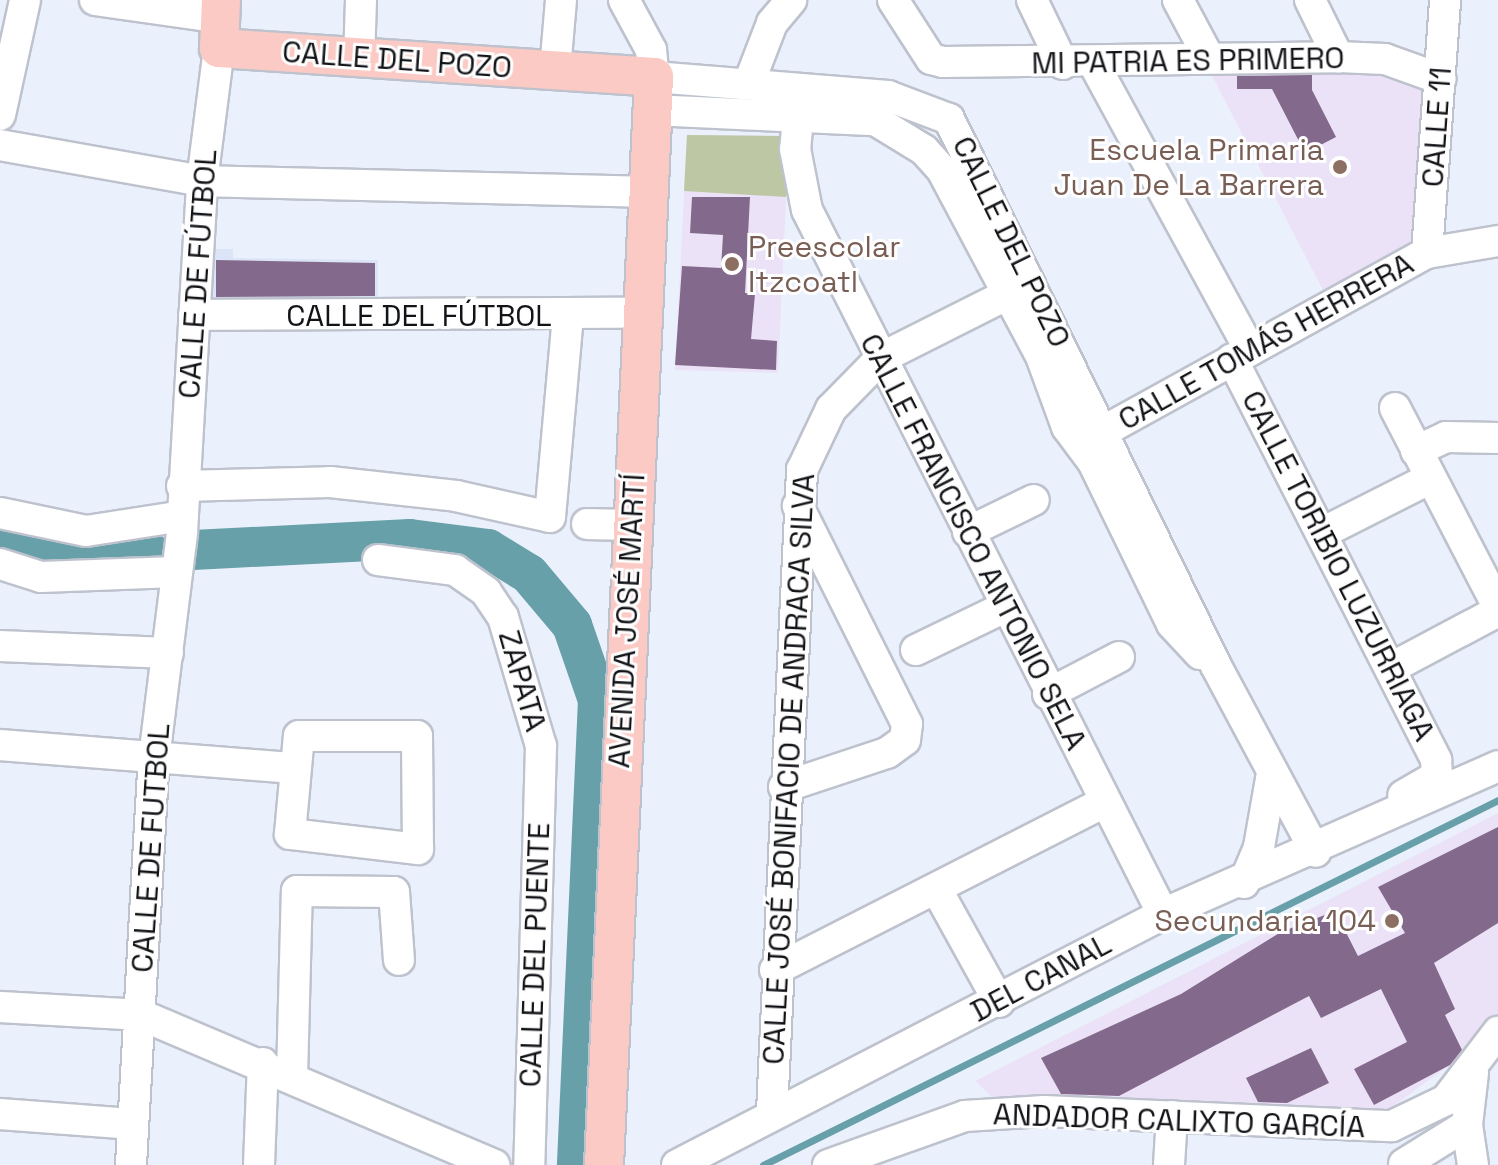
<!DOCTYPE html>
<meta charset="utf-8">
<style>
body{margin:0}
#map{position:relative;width:1498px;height:1165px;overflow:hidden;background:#ebf1fc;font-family:"Space Grotesk",sans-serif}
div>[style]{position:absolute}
.built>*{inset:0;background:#dce5f7}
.education>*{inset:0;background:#ece2f7}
.green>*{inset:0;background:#bdc7a3}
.stream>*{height:7px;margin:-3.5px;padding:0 3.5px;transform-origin:3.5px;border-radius:3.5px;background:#68a0aa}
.river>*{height:40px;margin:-20px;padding:0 20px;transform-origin:20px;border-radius:20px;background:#68a0aa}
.building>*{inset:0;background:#836a8c}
.roads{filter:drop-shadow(2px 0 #bdc2cd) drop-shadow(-2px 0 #bdc2cd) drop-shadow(0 2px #bdc2cd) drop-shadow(0 -2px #bdc2cd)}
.minor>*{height:30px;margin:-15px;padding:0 15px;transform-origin:15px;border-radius:15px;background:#fff}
.major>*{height:38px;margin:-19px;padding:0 19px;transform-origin:19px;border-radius:19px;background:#fbcac5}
.dots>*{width:22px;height:22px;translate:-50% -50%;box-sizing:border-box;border:4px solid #fefefe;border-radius:50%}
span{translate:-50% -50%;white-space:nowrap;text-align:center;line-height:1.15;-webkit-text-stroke:6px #fefefe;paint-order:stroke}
.street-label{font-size:30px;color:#121317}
.education-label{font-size:30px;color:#785e54}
.right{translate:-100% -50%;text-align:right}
.left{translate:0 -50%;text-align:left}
</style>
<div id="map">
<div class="built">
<i style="clip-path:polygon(212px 249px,233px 249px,233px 258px,378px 260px,378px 310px,211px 308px)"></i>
</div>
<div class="education">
<i style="clip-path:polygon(1209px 70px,1383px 70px,1427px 88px,1417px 246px,1326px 296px)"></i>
<i style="clip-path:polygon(687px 135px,789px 136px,778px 373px,675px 370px)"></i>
<i style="clip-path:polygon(1498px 813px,1498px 1030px,1385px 1112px,1348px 1118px,994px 1099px,975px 1081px)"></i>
</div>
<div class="green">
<i style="clip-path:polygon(687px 135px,789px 136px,786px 197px,684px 191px)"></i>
</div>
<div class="stream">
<i style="left:763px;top:1165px;width:821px;rotate:-26.41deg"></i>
</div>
<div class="river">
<i style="left:0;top:542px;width:153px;rotate:4.5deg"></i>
<i style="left:193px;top:550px;width:217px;rotate:-2.9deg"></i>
<i style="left:410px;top:539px;width:79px;rotate:7.3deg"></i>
<i style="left:488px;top:549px;width:48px;rotate:31.4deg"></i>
<i style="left:529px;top:574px;width:67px;rotate:49.9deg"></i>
<i style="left:572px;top:625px;width:79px;rotate:70.9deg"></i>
<i style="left:598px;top:700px;width:465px;rotate:92.6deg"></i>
</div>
<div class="building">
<i style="clip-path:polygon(1312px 75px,1312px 90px,1336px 137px,1305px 153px,1272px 89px,1237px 89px,1237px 76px)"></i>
<i style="clip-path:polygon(692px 197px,750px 197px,745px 293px,755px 294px,751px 339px,777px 341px,776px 370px,675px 365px,682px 266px,721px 268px,723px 235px,690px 233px)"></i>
<i style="clip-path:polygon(216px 260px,375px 263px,375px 296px,216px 297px)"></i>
<i style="clip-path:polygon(1498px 827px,1498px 923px,1434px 963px,1455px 1009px,1445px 1015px,1462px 1050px,1450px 1065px,1374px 1105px,1354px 1069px,1407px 1042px,1381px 989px,1321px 1018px,1309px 996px,1119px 1096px,1061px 1094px,1041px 1058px,1181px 994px,1281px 932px,1335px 911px,1358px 956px,1405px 933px,1378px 887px)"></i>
<i style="clip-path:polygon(1311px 1048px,1329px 1083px,1287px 1103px,1258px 1102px,1246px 1078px)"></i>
</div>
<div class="roads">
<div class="minor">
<i style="left:95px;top:0;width:127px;rotate:8.1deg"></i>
<i style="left:624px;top:0;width:57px;rotate:61.6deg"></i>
<i style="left:651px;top:50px;width:27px;rotate:84deg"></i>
<i style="left:654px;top:77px;width:235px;rotate:4.6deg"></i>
<i style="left:888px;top:96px;width:65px;rotate:20.7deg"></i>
<i style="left:949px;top:119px;width:606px;rotate:63.98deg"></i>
<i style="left:1215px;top:664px;width:213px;rotate:61.8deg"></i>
<i style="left:893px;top:0;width:70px;rotate:57.2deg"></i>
<i style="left:931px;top:59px;width:12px;rotate:14deg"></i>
<i style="left:943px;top:62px;width:395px;rotate:-0.7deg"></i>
<i style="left:1338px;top:57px;width:47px;rotate:2.4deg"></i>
<i style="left:1385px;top:59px;width:59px;rotate:19.7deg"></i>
<i style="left:1032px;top:0;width:71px;rotate:64.2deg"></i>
<i style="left:1178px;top:0;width:66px;rotate:61.9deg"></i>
<i style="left:1310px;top:0;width:64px;rotate:63.8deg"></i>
<i style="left:359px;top:60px;width:60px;rotate:-88.1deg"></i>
<i style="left:1094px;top:64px;width:326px;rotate:61.4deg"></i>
<i style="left:555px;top:70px;width:70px;rotate:-85.1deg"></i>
<i style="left:749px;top:83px;width:64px;rotate:-69deg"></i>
<i style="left:772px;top:23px;width:30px;rotate:-50deg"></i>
<i style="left:651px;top:110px;width:224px;rotate:2.6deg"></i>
<i style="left:875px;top:120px;width:57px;rotate:31.5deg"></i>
<i style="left:924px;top:150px;width:27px;rotate:48deg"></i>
<i style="left:942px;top:170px;width:211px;rotate:62deg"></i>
<i style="left:1041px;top:356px;width:76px;rotate:69.9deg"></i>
<i style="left:1067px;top:427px;width:44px;rotate:53.4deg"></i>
<i style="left:1093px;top:462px;width:180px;rotate:64deg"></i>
<i style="left:1172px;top:624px;width:41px;rotate:47deg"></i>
<i style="left:0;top:115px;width:118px;rotate:-77.7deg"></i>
<i style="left:798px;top:117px;width:32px;rotate:95deg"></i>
<i style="left:795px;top:149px;width:62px;rotate:78.9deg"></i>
<i style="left:807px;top:210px;width:789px;rotate:63.18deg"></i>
<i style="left:0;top:145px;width:205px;rotate:10.1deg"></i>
<i style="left:202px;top:181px;width:446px;rotate:1.4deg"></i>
<i style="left:1427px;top:253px;width:254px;rotate:-85.9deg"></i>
<i style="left:194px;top:315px;width:450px;rotate:-0.3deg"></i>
<i style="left:1232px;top:359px;width:450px;rotate:63deg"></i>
<i style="left:1436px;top:760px;width:16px;rotate:86deg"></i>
<i style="left:1437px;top:776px;width:39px;rotate:150deg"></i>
<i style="left:1395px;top:408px;width:224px;rotate:62.6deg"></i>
<i style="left:1104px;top:431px;width:369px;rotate:-28.9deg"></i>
<i style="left:1427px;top:253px;width:72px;rotate:-9.6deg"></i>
<i style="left:1416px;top:451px;width:33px;rotate:-25deg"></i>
<i style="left:1446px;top:437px;width:52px;rotate:1.1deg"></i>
<i style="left:182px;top:486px;width:148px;rotate:-1.5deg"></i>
<i style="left:330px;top:482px;width:127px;rotate:6.3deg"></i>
<i style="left:456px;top:496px;width:96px;rotate:12.6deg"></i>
<i style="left:550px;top:517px;width:202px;rotate:-84.9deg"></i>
<i style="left:0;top:513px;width:88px;rotate:11.8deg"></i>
<i style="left:86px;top:531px;width:98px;rotate:-8.8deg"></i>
<i style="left:587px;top:524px;width:43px;rotate:1.3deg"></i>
<i style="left:968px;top:532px;width:73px;rotate:-25.9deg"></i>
<i style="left:1322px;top:533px;width:120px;rotate:-26.8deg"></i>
<i style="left:378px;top:560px;width:78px;rotate:7.4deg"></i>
<i style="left:455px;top:570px;width:38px;rotate:35deg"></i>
<i style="left:486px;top:592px;width:30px;rotate:56deg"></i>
<i style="left:503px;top:617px;width:134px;rotate:73.6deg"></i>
<i style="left:541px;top:746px;width:419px;rotate:91.6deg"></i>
<i style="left:0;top:564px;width:43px;rotate:17.6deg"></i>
<i style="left:41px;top:577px;width:135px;rotate:-2.1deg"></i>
<i style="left:0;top:646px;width:168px;rotate:2.4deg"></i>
<i style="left:916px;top:650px;width:99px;rotate:-25.8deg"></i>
<i style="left:1391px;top:668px;width:121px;rotate:-28deg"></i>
<i style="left:1048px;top:694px;width:80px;rotate:-27.5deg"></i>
<i style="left:299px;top:736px;width:118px"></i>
<i style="left:417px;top:736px;width:113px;rotate:89.5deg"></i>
<i style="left:418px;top:849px;width:129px;rotate:-173.3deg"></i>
<i style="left:290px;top:834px;width:98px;rotate:-84.8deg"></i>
<i style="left:0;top:745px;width:293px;rotate:4.5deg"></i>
<i style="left:784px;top:787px;width:108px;rotate:-18.3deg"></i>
<i style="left:887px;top:753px;width:22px;rotate:-36deg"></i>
<i style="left:905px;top:740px;width:16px;rotate:-83deg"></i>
<i style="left:907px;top:724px;width:244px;rotate:-116.6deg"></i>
<i style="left:1244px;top:883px;width:39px;rotate:-67deg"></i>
<i style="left:1259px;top:847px;width:75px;rotate:-80deg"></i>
<i style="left:937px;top:890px;width:128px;rotate:61deg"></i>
<i style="left:775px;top:970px;width:368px;rotate:-27deg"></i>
<i style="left:0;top:1007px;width:141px;rotate:3.2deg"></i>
<i style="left:141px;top:1015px;width:384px;rotate:23deg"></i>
<i style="left:1473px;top:1073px;width:52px;rotate:96.6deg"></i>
<i style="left:1467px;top:1125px;width:40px;rotate:81.5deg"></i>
<i style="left:292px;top:1077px;width:186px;rotate:-88.5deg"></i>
<i style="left:297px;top:891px;width:97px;rotate:0.6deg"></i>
<i style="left:394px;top:892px;width:68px;rotate:85.8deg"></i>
<i style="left:772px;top:1112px;width:643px;rotate:-87.32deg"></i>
<i style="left:802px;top:470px;width:68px;rotate:-64.6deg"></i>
<i style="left:831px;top:409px;width:71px;rotate:-45.6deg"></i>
<i style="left:881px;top:358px;width:142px;rotate:-26.7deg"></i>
<i style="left:0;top:1114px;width:133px;rotate:4.3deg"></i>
<i style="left:1404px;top:1164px;width:74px;rotate:-31.8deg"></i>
<i style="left:131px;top:1165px;width:408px;rotate:-86.8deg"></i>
<i style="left:154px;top:758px;width:228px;rotate:-82.9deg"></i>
<i style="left:182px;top:532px;width:352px;rotate:-86.7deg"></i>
<i style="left:202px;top:181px;width:134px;rotate:-82.7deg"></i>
<i style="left:259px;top:1165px;width:102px;rotate:-87.8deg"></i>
<i style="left:677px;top:1165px;width:547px;rotate:-27.31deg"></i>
<i style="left:1163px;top:914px;width:366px;rotate:-23.8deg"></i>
<i style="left:828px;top:1165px;width:145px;rotate:-19.7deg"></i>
<i style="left:965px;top:1116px;width:79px;rotate:-3.6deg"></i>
<i style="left:1044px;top:1111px;width:348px;rotate:2.5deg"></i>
<i style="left:1392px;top:1126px;width:60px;rotate:-25.7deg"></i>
<i style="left:1446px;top:1100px;width:86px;rotate:-52.6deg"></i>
<i style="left:1169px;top:1165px;width:49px;rotate:-86.5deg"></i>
</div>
<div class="major">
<i style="left:221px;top:0;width:48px;rotate:92.4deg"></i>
<i style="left:219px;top:48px;width:436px;rotate:3.8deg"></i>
<i style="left:654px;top:77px;width:1089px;rotate:92.63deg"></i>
</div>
</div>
<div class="dots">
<i style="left:1340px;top:167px;background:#8d6e63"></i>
<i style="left:732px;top:264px;background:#8d6e63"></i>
<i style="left:1392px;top:921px;background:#8d6e63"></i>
</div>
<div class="street-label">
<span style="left:397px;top:60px;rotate:4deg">CALLE DEL POZO</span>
<span style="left:1188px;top:61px;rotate:-1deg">MI PATRIA ES PRIMERO</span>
<span style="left:1437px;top:127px;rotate:-86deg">CALLE 11</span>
<span style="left:1011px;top:242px;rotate:64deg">CALLE DEL POZO</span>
<span style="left:198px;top:274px;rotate:-86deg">CALLE DE FÚTBOL</span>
<span style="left:419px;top:316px">CALLE DEL FÚTBOL</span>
<span style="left:1266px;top:342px;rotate:-29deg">CALLE TOMÁS HERRERA</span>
<span style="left:973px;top:542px;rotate:63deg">CALLE FRANCISCO ANTONIO SELA</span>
<span style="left:1338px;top:566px;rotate:63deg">CALLE TORIBIO LUZURRIAGA</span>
<span style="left:627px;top:621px;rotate:-87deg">AVENIDA JOSÉ MARTÍ</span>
<span style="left:522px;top:681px;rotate:74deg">ZAPATA</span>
<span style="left:789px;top:769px;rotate:-87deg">CALLE JOSÉ BONIFACIO DE ANDRACA SILVA</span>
<span style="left:151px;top:848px;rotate:-86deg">CALLE DE FUTBOL</span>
<span style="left:535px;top:955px;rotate:-88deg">CALLE DEL PUENTE</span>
<span style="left:1041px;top:978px;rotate:-28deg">DEL CANAL</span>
<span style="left:1179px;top:1121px;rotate:2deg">ANDADOR CALIXTO GARCÍA</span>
</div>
<div class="education-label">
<span class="right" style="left:1324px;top:167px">Escuela Primaria<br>Juan De La Barrera</span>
<span class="left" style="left:748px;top:264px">Preescolar<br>Itzcoatl</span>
<span class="right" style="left:1376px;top:921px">Secundaria 104</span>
</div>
</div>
